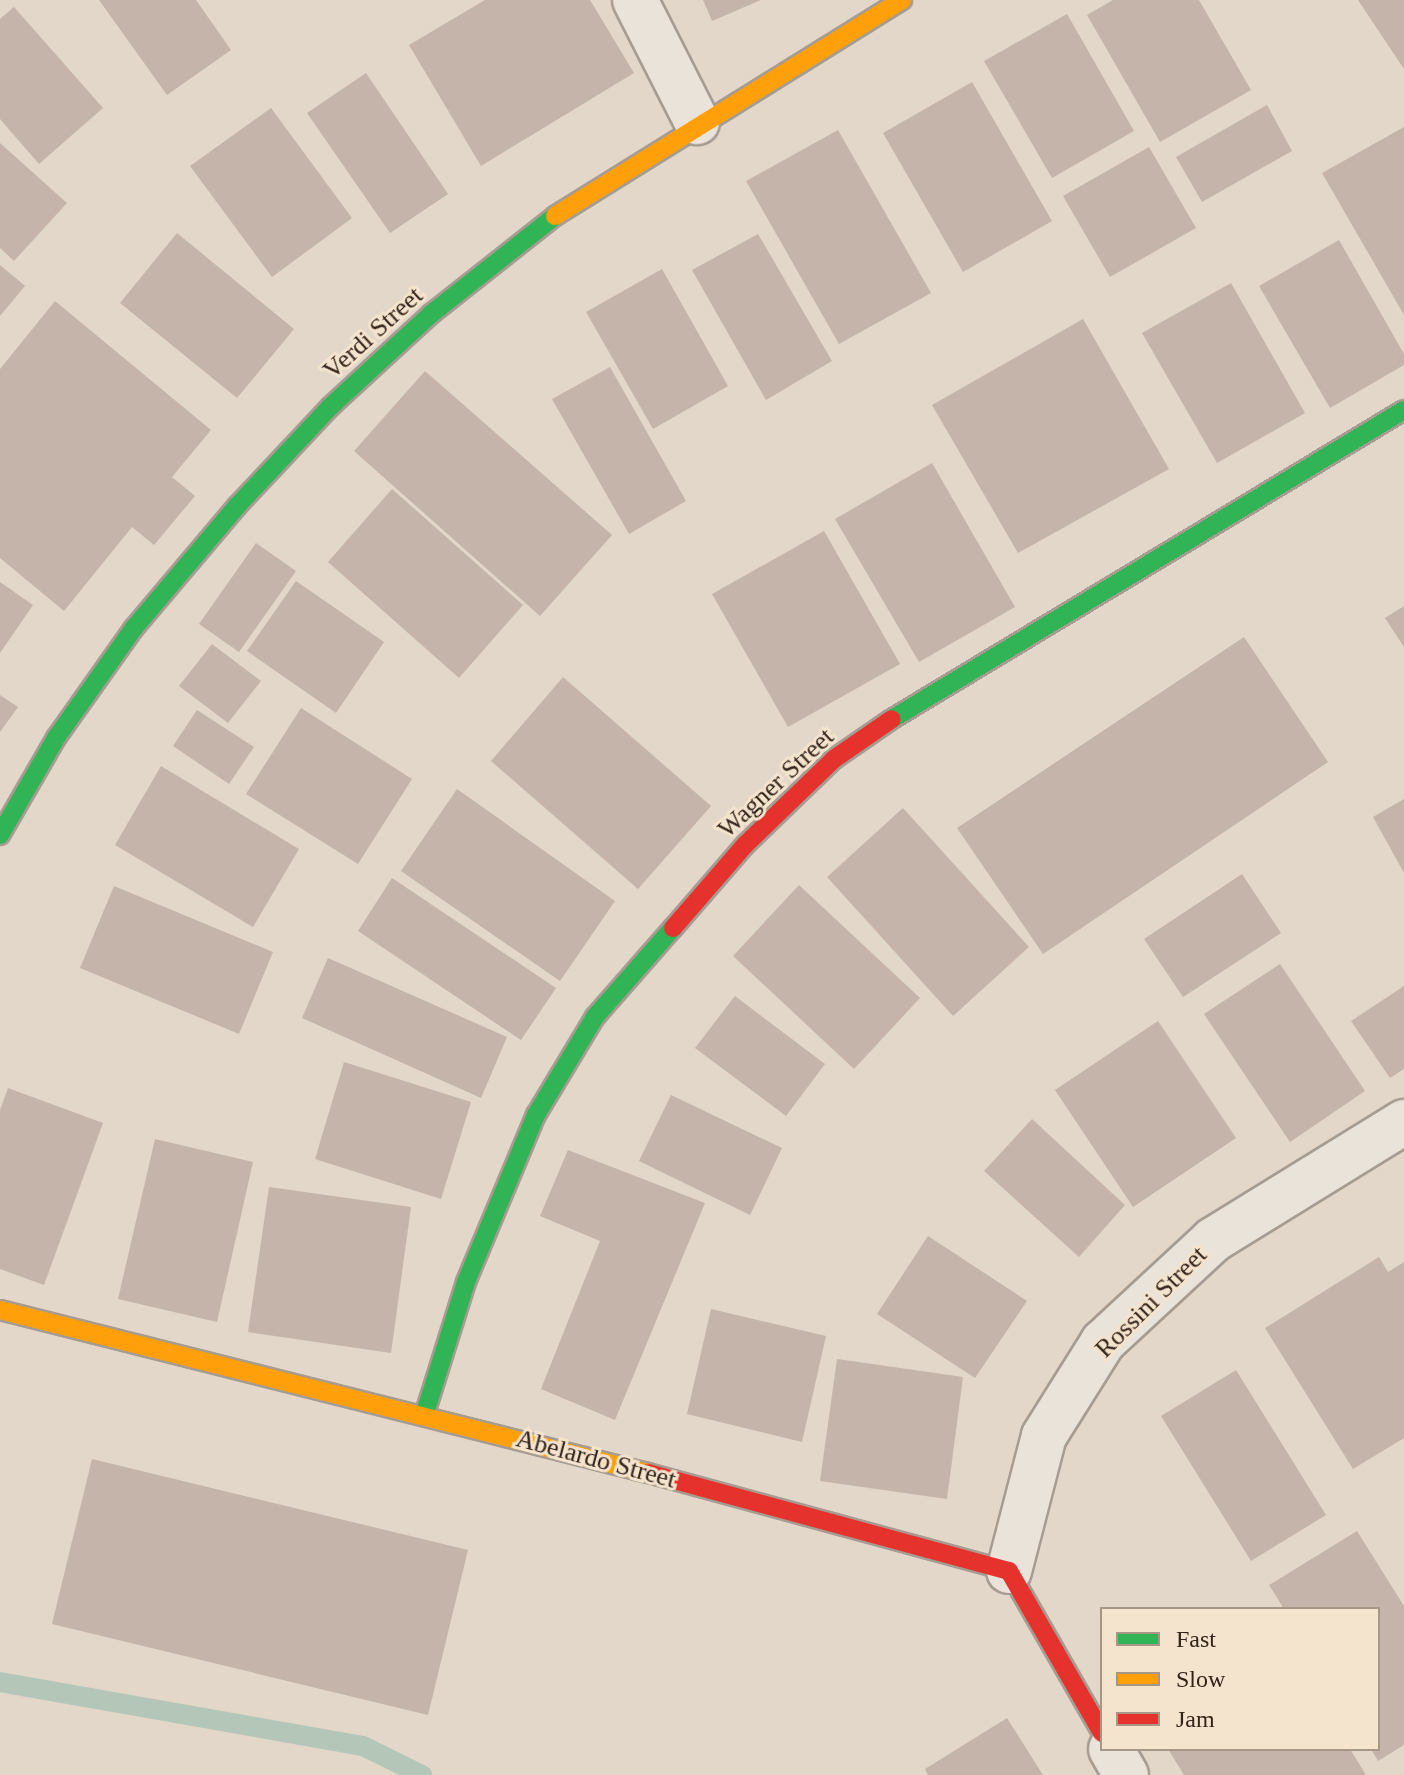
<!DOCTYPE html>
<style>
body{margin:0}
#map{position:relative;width:1404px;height:1775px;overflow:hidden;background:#e2d7c8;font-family:"Times New Roman",serif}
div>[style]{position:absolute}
.stream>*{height:20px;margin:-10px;padding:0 10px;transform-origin:10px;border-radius:10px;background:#b4c6b8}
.building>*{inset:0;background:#c5b4a9}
.roads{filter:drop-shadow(2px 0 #a69c92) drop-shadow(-2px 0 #a69c92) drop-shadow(0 2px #a69c92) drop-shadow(0 -2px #a69c92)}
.street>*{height:44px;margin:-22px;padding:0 22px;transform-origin:22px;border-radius:22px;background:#eae3da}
.fast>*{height:18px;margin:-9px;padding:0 9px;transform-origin:9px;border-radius:9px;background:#30b455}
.slow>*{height:18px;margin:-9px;padding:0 9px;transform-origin:9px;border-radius:9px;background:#ff9f0a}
.jam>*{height:18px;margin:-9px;padding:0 9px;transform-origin:9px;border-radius:9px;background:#e5322d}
span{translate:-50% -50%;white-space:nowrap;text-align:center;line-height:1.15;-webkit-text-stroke:6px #f4e3cd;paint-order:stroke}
.street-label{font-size:26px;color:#33241b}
.legend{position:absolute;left:1100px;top:1607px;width:280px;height:144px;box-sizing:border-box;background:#f4e3cd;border:2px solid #a79786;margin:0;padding:10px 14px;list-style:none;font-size:24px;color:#33241b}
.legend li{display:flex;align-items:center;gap:16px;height:40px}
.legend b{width:40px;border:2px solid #a79786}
</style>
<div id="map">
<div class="stream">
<i style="left:0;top:1682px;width:369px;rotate:10deg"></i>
<i style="left:363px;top:1746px;width:66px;rotate:26.2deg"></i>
</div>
<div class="building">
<i style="clip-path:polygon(99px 0,196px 0,231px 50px,167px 95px)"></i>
<i style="clip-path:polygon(485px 0,590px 0,634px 73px,481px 166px,409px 45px)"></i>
<i style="clip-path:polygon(703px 0,761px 0,712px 21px)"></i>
<i style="clip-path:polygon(1113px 0,1199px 0,1251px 90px,1160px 142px,1087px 15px)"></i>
<i style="clip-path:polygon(1358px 0,1404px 0,1404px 69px)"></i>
<i style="clip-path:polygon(14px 7px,103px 108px,39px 164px,0 119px,0 19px)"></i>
<i style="clip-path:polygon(1067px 14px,1134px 131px,1052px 178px,984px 61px)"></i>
<i style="clip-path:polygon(366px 73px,448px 194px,390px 233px,307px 113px)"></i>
<i style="clip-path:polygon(972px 82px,1052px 221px,963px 272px,883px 133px)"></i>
<i style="clip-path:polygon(1267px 105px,1292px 151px,1202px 202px,1176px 157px)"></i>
<i style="clip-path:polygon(271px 108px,352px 218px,272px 277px,190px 166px)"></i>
<i style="clip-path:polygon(1404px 127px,1404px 315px,1322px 173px)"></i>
<i style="clip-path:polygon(838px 130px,931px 293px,839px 344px,746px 181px)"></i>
<i style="clip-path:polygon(0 143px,67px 203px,14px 261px,0 248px)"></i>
<i style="clip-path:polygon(1149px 147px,1196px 228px,1110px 277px,1063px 196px)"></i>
<i style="clip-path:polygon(177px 233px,294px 329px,237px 398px,120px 303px)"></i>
<i style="clip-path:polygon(758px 234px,832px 361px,766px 400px,692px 270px)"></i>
<i style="clip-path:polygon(1339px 240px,1404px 354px,1404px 365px,1330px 408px,1259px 286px)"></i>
<i style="clip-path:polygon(0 265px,25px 286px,0 316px)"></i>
<i style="clip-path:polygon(662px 269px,728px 386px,653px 429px,586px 312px)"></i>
<i style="clip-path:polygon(1231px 283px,1305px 413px,1217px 463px,1142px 333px)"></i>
<i style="clip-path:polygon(55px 301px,211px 430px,172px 477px,195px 496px,154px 545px,132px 527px,64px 611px,0 558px,0 369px)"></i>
<i style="clip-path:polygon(1083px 319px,1169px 469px,1018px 553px,932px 405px)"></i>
<i style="clip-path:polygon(610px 367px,686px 501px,629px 534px,552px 399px)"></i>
<i style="clip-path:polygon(425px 371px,612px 535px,540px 616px,354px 451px)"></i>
<i style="clip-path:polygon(932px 463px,1015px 607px,919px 662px,835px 519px)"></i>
<i style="clip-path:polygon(392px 489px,523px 605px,459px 678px,328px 562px)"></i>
<i style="clip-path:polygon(824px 531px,900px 664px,788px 727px,712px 594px)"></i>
<i style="clip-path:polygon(256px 543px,296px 571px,239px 652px,199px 624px)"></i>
<i style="clip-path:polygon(296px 581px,384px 642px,336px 713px,247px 651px)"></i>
<i style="clip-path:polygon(0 582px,33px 605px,0 653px)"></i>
<i style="clip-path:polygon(1404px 606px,1404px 647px,1385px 618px)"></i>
<i style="clip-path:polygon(1244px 637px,1328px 762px,1043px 954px,957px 828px)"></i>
<i style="clip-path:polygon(212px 644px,261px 681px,228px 723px,179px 686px)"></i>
<i style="clip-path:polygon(563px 677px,711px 806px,638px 889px,491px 761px)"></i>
<i style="clip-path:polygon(0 695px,18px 707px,0 732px)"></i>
<i style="clip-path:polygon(301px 708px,412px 779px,358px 864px,246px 794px)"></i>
<i style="clip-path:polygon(197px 710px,254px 747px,229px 784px,173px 746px)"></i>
<i style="clip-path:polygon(161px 766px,299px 849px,253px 927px,115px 845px)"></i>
<i style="clip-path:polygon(457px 789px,615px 901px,560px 981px,401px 871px)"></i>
<i style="clip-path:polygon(1404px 799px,1404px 873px,1373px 817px)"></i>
<i style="clip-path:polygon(903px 808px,1029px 947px,953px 1016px,827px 877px)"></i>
<i style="clip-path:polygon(1242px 874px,1281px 933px,1183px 997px,1144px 939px)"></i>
<i style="clip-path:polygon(392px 878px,556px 988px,521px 1040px,358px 931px)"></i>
<i style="clip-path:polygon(799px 885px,920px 998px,854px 1069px,733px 956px)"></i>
<i style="clip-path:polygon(114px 886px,273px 952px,239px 1034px,80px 968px)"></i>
<i style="clip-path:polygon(328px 958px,507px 1037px,481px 1098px,302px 1018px)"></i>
<i style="clip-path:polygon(1280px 964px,1365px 1091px,1290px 1142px,1204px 1014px)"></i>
<i style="clip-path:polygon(1404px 986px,1404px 1069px,1390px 1078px,1351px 1021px)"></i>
<i style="clip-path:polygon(735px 996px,825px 1064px,786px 1116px,695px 1048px)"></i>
<i style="clip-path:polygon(1158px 1021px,1236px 1138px,1133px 1207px,1055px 1090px)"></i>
<i style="clip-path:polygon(344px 1062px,471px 1102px,441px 1199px,315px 1159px)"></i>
<i style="clip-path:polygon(8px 1088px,103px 1123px,44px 1285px,0 1269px,0 1110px)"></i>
<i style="clip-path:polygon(671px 1095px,782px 1148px,750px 1215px,639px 1161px)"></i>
<i style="clip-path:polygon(1032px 1119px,1125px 1205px,1079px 1257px,984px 1171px)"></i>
<i style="clip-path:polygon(155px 1139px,253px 1162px,217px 1322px,118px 1299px)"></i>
<i style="clip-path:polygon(568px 1150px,705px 1203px,615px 1420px,541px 1389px,600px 1241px,540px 1216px)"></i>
<i style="clip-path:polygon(269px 1187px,411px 1207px,391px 1353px,248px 1332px)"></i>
<i style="clip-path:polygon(928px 1236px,1027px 1301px,975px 1378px,877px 1314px)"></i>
<i style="clip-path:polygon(1379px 1257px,1388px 1272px,1404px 1262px,1404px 1438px,1353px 1469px,1265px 1328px)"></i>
<i style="clip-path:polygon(711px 1309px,826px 1336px,802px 1442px,687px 1414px)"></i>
<i style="clip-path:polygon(837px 1359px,963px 1377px,947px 1499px,820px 1481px)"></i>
<i style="clip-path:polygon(1236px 1370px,1326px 1515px,1251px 1561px,1161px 1416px)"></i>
<i style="clip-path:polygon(92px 1459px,468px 1550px,428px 1715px,52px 1624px)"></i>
<i style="clip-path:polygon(1357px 1531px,1404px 1606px,1404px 1745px,1378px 1761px,1371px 1749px,1378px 1749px,1378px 1609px,1284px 1609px,1269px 1585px)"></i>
<i style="clip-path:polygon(1007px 1718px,1043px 1775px,928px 1775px,925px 1769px)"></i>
<i style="clip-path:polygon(1168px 1749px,1350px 1749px,1366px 1775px,1184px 1775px)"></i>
</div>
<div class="roads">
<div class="street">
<i style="left:635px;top:0;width:137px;rotate:63.1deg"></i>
<i style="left:1009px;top:1571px;width:139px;rotate:-75.5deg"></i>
<i style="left:1044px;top:1436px;width:111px;rotate:-57.9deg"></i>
<i style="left:1103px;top:1342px;width:150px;rotate:-42.8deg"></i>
<i style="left:1213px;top:1240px;width:225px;rotate:-31.7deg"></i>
<i style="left:1111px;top:1749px;width:30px;rotate:60deg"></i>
</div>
<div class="fast">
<i style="left:892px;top:719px;width:598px;rotate:-31.11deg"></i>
<i style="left:0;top:835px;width:112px;rotate:-60deg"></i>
<i style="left:56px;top:738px;width:135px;rotate:-54.7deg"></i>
<i style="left:134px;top:628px;width:160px;rotate:-49.8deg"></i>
<i style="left:237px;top:506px;width:137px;rotate:-46.8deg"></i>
<i style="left:331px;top:406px;width:136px;rotate:-42.6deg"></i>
<i style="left:431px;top:314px;width:158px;rotate:-38.3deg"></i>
<i style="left:425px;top:1413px;width:137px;rotate:-72.6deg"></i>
<i style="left:466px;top:1282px;width:181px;rotate:-67.3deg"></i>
<i style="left:536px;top:1115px;width:114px;rotate:-59deg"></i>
<i style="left:595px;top:1017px;width:118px;rotate:-48.8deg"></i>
</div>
<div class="slow">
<i style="left:555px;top:216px;width:409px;rotate:-31.9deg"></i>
<i style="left:0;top:1310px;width:668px;rotate:14.12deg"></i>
</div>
<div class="jam">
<i style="left:673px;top:928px;width:110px;rotate:-49.1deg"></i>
<i style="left:745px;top:845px;width:124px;rotate:-44deg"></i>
<i style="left:834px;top:759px;width:70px;rotate:-34.6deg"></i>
<i style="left:648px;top:1473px;width:374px;rotate:15.2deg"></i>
<i style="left:1009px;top:1571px;width:187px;rotate:60.1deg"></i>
</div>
</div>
<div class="street-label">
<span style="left:373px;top:333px;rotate:-42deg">Verdi Street</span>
<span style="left:776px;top:783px;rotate:-43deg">Wagner Street</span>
<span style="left:1151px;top:1302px;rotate:-45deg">Rossini Street</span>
<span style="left:596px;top:1459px;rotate:15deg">Abelardo Street</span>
</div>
<ul class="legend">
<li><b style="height:10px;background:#30b455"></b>Fast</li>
<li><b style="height:10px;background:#ff9f0a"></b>Slow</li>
<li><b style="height:10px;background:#e5322d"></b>Jam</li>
</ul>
</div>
